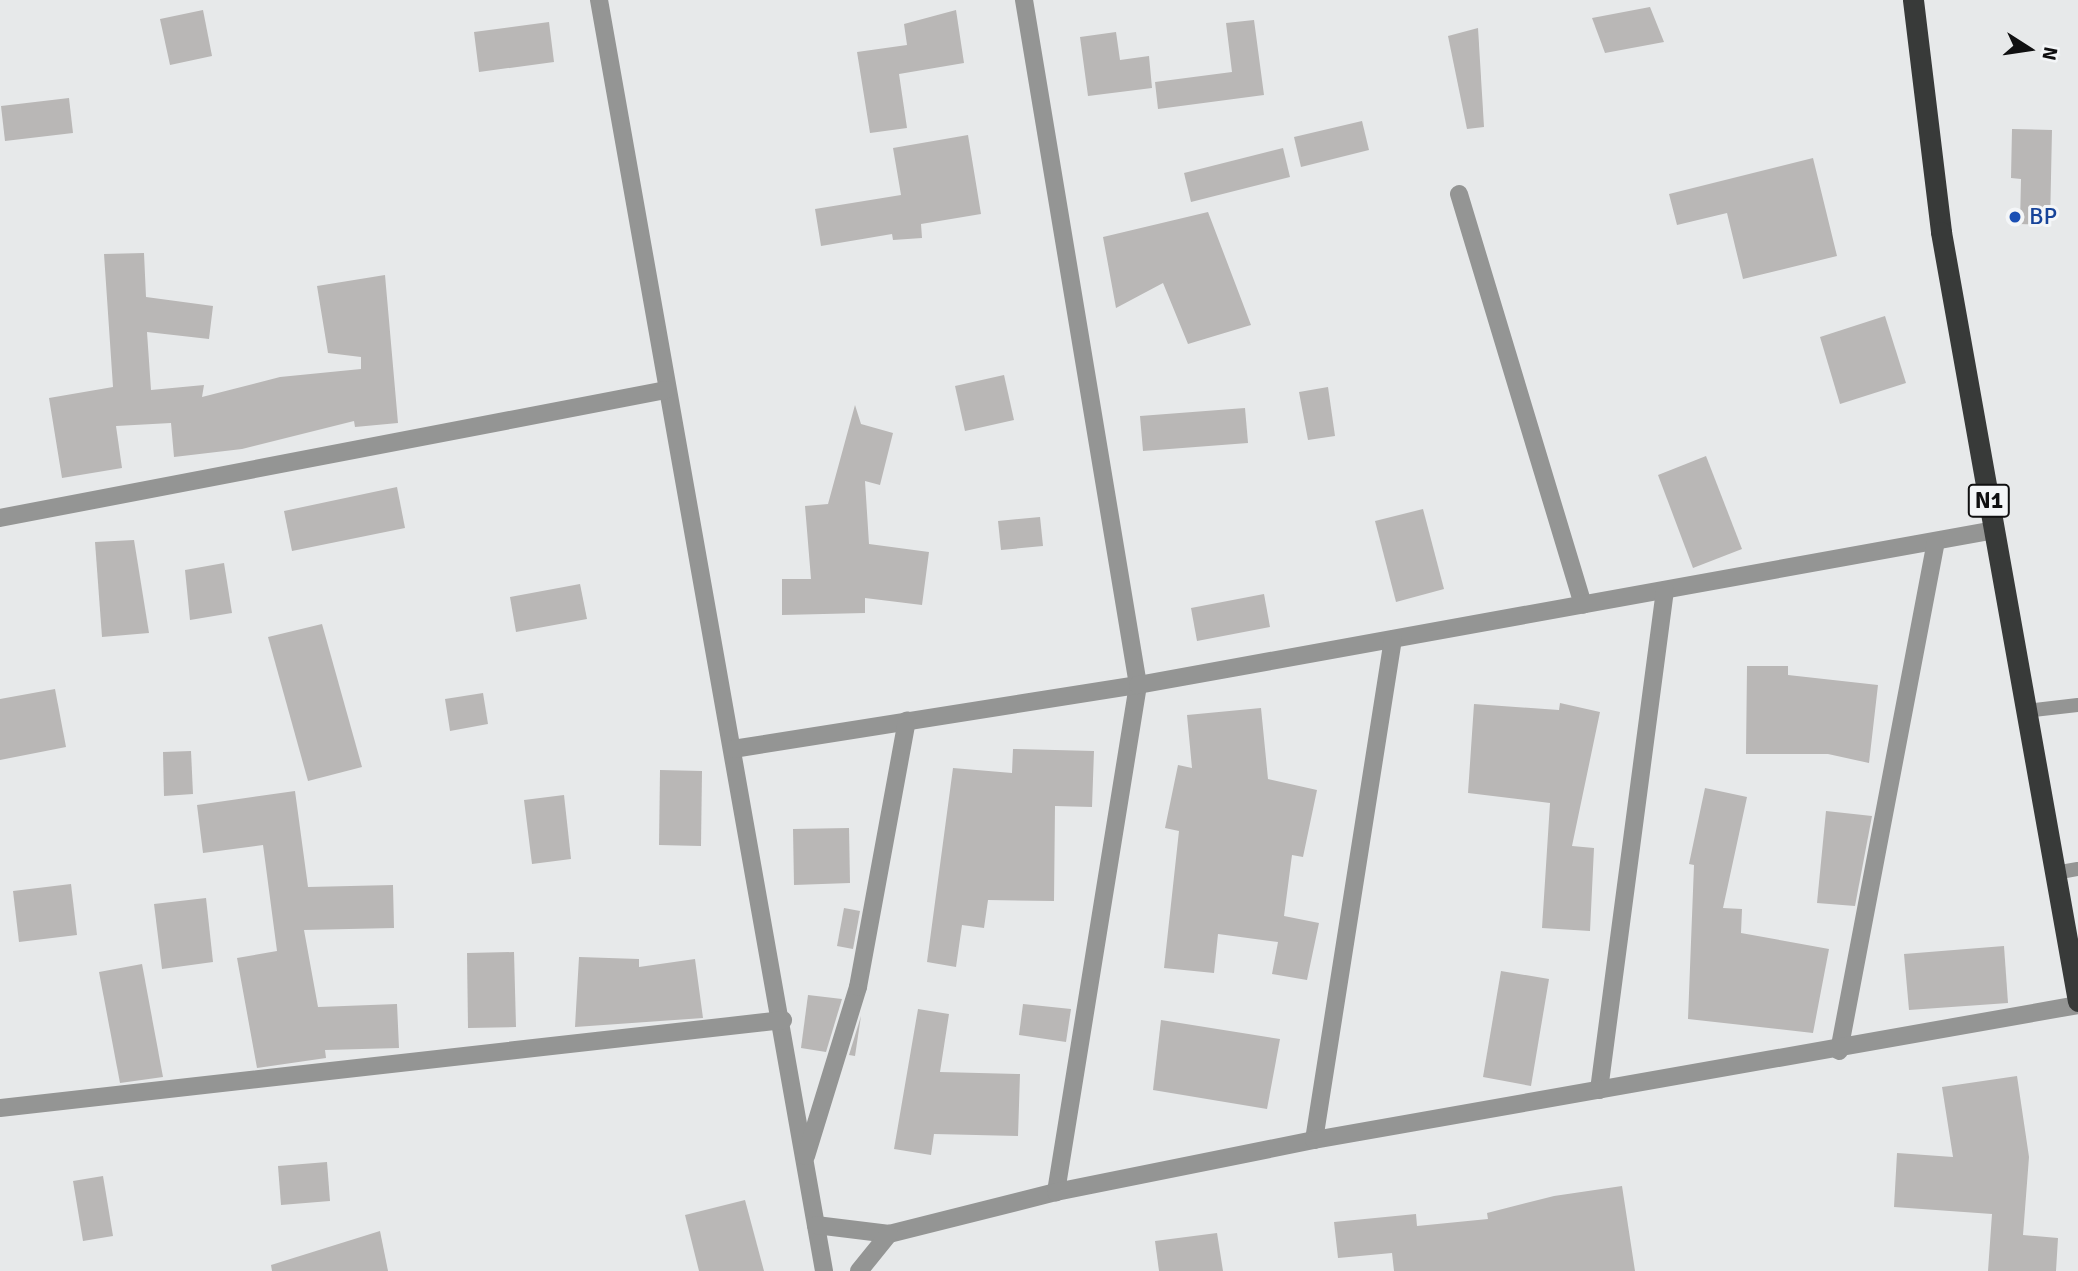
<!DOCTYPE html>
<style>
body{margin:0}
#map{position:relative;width:2078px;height:1271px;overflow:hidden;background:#e7e9ea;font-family:Signika,sans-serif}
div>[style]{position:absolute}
.building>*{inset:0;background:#b9b7b6}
.lane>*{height:14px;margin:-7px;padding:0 7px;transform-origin:7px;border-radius:7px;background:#949594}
.street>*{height:18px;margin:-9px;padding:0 9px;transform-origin:9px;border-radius:9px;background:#949594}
.highway>*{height:21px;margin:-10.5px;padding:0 10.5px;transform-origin:10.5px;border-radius:10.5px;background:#383a39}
.dots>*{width:19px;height:19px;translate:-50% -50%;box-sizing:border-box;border:4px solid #f4f6f8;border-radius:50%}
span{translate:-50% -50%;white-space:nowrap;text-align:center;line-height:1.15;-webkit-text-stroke:6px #f4f6f8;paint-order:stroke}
.shield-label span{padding:2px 5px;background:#f4f6f8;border:2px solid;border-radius:5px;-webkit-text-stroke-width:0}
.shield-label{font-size:23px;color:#101011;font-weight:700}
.transit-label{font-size:24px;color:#164399}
.left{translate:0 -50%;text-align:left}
.north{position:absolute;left:1994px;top:14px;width:70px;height:70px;-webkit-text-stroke:5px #f4f6f8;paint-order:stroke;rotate:102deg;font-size:19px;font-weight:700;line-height:28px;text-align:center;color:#101011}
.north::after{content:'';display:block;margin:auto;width:24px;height:32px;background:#101011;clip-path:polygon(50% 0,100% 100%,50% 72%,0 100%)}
</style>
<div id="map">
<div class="building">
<i style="clip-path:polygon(1650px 7px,1664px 42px,1605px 53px,1592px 18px)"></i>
<i style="clip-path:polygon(203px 10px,212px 56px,170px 65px,160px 19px)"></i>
<i style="clip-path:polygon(956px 10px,964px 63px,899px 74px,907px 128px,870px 133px,857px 52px,907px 45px,904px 24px)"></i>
<i style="clip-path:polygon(1254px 20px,1264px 95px,1158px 109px,1155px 82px,1232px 72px,1226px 23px)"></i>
<i style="clip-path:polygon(549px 22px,554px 62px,479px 72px,474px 32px)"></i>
<i style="clip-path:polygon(1478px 28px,1484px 127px,1467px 129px,1448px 36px)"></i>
<i style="clip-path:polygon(1116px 32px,1120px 60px,1149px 56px,1152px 88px,1088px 96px,1080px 37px)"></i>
<i style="clip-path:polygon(69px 98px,73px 133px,5px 141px,1px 106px)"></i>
<i style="clip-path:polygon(1362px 121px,1369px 150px,1301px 167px,1294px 137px)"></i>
<i style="clip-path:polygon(2012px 129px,2052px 130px,2050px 225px,2020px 224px,2021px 179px,2011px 178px)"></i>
<i style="clip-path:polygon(968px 135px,981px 214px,921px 224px,922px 238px,893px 240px,892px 234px,821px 246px,815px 209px,901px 195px,893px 148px)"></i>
<i style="clip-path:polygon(1283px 148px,1290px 177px,1191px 202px,1184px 173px)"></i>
<i style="clip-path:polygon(1813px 158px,1837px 256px,1743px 279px,1727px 213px,1677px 225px,1669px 194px)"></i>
<i style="clip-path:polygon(1208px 212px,1251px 325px,1188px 344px,1163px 283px,1116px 308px,1103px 237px)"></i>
<i style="clip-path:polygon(144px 253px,146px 297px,213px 306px,209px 339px,147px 332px,151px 390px,204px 385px,202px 397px,280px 377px,361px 369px,361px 357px,328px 353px,317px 286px,385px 275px,398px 423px,355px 427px,354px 421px,242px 449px,174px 457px,171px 423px,116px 426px,122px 468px,62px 478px,49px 398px,113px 387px,104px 254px)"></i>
<i style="clip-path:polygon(1885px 316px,1906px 383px,1840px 404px,1820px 337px)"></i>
<i style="clip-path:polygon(1004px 375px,1014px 420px,965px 431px,955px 386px)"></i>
<i style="clip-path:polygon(1328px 387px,1335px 436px,1308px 440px,1299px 392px)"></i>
<i style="clip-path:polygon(855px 405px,861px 424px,893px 433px,880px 485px,865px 481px,869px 544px,929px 552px,922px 605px,865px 598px,865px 613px,782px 615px,782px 579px,811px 579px,805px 506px,828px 504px)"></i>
<i style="clip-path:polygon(1245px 408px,1248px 443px,1143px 451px,1140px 416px)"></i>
<i style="clip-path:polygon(1706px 456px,1742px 549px,1693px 568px,1658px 475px)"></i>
<i style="clip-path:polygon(397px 487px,405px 528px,292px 551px,284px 511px)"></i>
<i style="clip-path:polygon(1423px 509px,1444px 589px,1396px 602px,1375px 521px)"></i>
<i style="clip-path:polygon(1040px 517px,1043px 546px,1001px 550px,998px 521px)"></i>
<i style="clip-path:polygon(134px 540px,149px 633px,102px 637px,95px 542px)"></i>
<i style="clip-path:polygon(224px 563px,232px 613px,190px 620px,185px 570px)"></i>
<i style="clip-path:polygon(580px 584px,587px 619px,516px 632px,510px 597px)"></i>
<i style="clip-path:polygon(1264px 594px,1270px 627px,1197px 641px,1191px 608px)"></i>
<i style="clip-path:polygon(322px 624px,362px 767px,308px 781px,268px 637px)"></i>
<i style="clip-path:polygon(1747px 666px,1788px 666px,1788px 675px,1878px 685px,1869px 763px,1828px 754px,1746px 754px)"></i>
<i style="clip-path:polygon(55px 689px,66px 747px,0 760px,0 699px)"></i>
<i style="clip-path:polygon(483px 693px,488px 724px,450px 731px,445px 699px)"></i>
<i style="clip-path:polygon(1560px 703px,1600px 712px,1572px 846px,1594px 848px,1590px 931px,1542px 928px,1550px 803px,1468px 793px,1474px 704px,1559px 710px)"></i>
<i style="clip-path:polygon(1261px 708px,1268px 779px,1317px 790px,1303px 857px,1292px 855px,1284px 916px,1319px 923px,1307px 980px,1272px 974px,1278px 942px,1218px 934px,1214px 973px,1164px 968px,1179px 831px,1165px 828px,1178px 765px,1192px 768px,1187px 715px)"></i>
<i style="clip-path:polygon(1013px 749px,1094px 751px,1092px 807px,1055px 806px,1054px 901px,988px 900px,984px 928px,962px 925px,956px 967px,927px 962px,953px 768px,1012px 773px)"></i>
<i style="clip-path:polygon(191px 751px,193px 794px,164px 796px,163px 752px)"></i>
<i style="clip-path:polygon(660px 770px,702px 771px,701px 846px,659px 845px)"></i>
<i style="clip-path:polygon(1705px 788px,1747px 797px,1723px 908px,1742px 909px,1741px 933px,1829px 949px,1813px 1033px,1688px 1019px,1694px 865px,1689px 864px)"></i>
<i style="clip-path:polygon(295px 791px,308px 887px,393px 885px,394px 928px,304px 930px,318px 1007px,397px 1004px,399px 1048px,325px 1050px,326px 1058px,257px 1068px,237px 958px,277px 951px,263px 845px,203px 853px,197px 805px)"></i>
<i style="clip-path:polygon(564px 795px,571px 859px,532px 864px,524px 800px)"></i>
<i style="clip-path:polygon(1826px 811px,1872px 816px,1855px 906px,1817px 903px)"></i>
<i style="clip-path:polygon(849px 828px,850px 883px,794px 885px,793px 829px)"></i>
<i style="clip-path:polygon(71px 884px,77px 935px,19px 942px,13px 891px)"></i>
<i style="clip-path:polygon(206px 898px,213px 962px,162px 969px,154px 904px)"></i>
<i style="clip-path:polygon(844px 908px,860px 911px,853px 949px,837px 946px)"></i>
<i style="clip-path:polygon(2004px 946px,2008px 1003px,1909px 1010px,1904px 954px)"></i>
<i style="clip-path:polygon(514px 952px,516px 1027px,468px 1028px,467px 953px)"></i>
<i style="clip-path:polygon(579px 957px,639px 959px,639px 967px,695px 959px,703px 1018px,575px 1027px)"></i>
<i style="clip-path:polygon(142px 964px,163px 1077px,120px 1083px,99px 972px)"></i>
<i style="clip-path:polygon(1501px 971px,1549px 979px,1531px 1086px,1483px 1077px)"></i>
<i style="clip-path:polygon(808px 995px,842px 999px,826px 1052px,801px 1048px)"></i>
<i style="clip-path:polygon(1023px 1004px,1071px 1009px,1066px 1042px,1019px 1035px)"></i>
<i style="clip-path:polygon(918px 1009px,949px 1014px,940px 1072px,1020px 1074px,1018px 1136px,934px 1134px,931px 1155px,894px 1149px)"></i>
<i style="clip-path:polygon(861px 1016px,855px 1056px,849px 1055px)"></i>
<i style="clip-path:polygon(1161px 1020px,1280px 1039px,1267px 1109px,1153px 1090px)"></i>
<i style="clip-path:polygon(2017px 1076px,2029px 1157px,2023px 1235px,2058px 1238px,2056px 1271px,1988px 1271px,1992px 1214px,1894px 1207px,1897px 1153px,1953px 1157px,1942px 1087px)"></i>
<i style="clip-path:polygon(327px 1162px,330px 1201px,281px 1205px,278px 1166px)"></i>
<i style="clip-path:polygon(103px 1176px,113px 1236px,83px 1241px,73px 1181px)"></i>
<i style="clip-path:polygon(1622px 1186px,1635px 1271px,1394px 1271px,1392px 1253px,1338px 1258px,1334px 1222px,1416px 1214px,1417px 1226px,1488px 1219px,1487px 1213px,1554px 1196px)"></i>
<i style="clip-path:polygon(745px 1200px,764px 1271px,699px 1271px,685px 1215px)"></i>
<i style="clip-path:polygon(380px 1231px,388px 1271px,272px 1271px,271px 1265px)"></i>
<i style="clip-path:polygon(1217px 1233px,1223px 1271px,1159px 1271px,1155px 1241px)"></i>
</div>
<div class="lane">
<i style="left:2026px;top:711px;width:52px;rotate:-6.6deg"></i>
<i style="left:2055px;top:873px;width:23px;rotate:-10deg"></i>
</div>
<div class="street">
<i style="left:599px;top:0;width:1291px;rotate:79.96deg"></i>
<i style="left:1024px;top:0;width:694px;rotate:80.55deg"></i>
<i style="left:1138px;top:685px;width:514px;rotate:99.19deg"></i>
<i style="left:1459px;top:194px;width:429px;rotate:73.2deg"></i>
<i style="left:0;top:518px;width:678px;rotate:-10.88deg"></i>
<i style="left:733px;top:749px;width:410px;rotate:-9deg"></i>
<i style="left:1138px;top:685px;width:870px;rotate:-10.26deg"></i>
<i style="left:1839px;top:1051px;width:519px;rotate:-79.23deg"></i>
<i style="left:1599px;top:1090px;width:504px;rotate:-82.48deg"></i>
<i style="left:0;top:1108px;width:788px;rotate:-6.41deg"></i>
<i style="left:1314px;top:1140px;width:507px;rotate:-81.04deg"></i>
<i style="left:806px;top:1156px;width:177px;rotate:-72.9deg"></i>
<i style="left:858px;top:987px;width:271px;rotate:-79.6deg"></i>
<i style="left:816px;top:1225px;width:74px;rotate:7deg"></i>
<i style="left:889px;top:1234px;width:172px;rotate:-14.1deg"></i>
<i style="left:1056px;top:1192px;width:263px;rotate:-11.4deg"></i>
<i style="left:1314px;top:1140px;width:776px;rotate:-10.02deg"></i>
<i style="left:859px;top:1271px;width:48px;rotate:-51deg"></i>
</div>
<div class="highway">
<i style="left:1913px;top:0;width:234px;rotate:83.1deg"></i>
<i style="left:1941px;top:232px;width:781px;rotate:79.9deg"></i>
</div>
<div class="dots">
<i style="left:2015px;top:217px;background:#1a4fb4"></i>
</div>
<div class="shield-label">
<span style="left:1989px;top:501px">N1</span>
</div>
<div class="transit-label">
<span class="left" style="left:2029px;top:217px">BP</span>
</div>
<div class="north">N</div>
</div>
